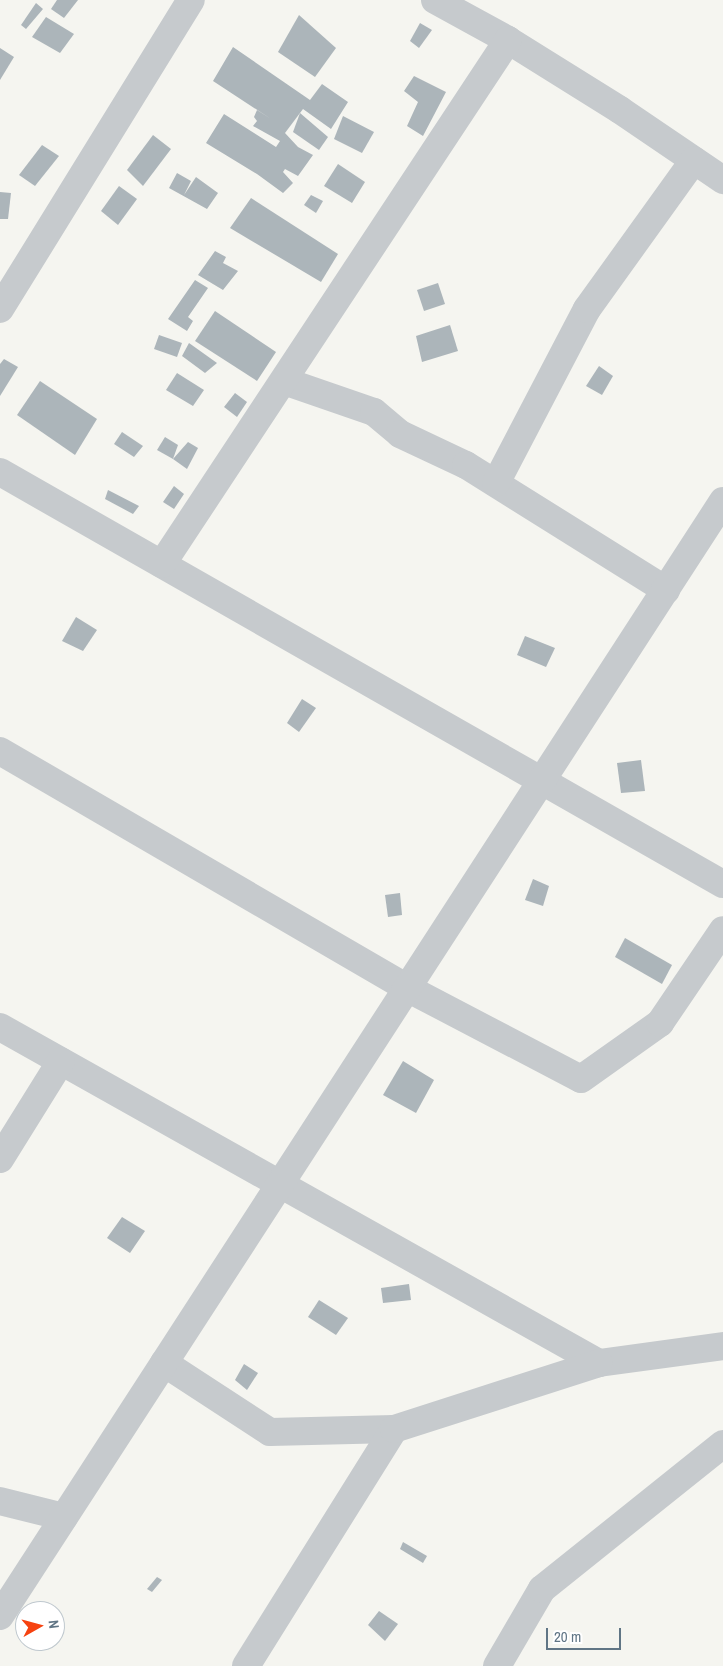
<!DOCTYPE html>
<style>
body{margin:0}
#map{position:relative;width:723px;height:1666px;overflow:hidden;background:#f5f5f0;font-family:"Archivo Narrow",sans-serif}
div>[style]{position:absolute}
.building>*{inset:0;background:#acb5ba}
.minor>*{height:28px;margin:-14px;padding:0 14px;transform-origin:14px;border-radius:14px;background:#c6cacd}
span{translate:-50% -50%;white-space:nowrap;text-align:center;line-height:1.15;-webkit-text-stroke:5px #fff;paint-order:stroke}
.north{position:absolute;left:15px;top:1601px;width:50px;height:50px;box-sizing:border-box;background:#fff;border:1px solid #bfc8ce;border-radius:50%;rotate:83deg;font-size:14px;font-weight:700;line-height:20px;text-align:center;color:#607585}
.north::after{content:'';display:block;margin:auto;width:18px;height:22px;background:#f64210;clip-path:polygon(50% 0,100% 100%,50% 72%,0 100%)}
.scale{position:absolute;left:546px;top:1628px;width:75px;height:22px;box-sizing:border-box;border:2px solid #607585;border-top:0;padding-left:6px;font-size:15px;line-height:18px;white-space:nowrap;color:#607585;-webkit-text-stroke:4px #fff;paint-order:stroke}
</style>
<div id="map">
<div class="building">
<i style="clip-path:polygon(57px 0,78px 0,64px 18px,51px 9px)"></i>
<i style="clip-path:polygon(36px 3px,43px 9px,26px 29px,21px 25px)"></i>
<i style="clip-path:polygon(299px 15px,336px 48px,315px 77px,278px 52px)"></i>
<i style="clip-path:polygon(46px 17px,74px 34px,60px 53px,32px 37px)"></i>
<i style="clip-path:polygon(420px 23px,432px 30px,419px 48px,410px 41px)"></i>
<i style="clip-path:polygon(233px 47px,310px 100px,322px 84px,348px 102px,331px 129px,303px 109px,285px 133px,298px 147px,313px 155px,298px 176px,285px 169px,283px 172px,293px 183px,283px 193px,257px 174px,206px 143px,224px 114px,276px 147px,280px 141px,253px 126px,257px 121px,254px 117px,257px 110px,271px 119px,213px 81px)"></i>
<i style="clip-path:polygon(0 48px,14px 57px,0 80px)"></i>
<i style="clip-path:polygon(414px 76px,446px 92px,423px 136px,407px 126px,418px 102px,404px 91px)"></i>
<i style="clip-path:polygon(300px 113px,328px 137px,319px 150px,293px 132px)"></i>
<i style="clip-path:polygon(343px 116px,374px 132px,362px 153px,334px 139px)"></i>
<i style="clip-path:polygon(153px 135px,171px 149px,143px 186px,127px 170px)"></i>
<i style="clip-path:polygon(42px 145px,59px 156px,35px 186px,19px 175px)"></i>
<i style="clip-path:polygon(338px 164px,365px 182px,352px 203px,324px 186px)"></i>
<i style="clip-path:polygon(177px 173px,191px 181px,184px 195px,196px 177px,218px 193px,207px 209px,169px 188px)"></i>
<i style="clip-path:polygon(119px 186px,137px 199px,118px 225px,101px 211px)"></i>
<i style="clip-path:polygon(0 192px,11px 193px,8px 219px,0 219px)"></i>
<i style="clip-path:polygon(311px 195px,323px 201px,316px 213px,304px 205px)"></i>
<i style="clip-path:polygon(251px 198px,338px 254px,321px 282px,230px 228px)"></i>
<i style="clip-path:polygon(215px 251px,226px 257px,223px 263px,238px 271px,223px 290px,198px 275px)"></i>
<i style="clip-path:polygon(195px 280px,208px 288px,188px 317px,193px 321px,187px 331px,168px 319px)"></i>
<i style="clip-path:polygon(438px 283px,445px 304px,424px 311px,417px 290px)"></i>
<i style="clip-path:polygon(215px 311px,276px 352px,257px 381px,195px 341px)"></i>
<i style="clip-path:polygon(450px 325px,458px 351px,422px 362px,416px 336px)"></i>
<i style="clip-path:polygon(159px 335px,182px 343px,177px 357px,154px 349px)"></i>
<i style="clip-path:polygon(189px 343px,217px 363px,205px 373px,182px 356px)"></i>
<i style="clip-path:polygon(4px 359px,18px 367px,0 396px,0 364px)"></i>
<i style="clip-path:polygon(599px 366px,613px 376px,602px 395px,586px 386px)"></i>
<i style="clip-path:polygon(177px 373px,204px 390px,193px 406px,166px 390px)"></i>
<i style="clip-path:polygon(40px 381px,97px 419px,75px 455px,17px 415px)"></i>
<i style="clip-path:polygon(235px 393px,247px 402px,237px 417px,224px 407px)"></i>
<i style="clip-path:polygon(122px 432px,143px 446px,134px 457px,114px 444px)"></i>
<i style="clip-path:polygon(165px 437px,178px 445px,173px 459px,157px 450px)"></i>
<i style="clip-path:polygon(188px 442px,198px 448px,187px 469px,173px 459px)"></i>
<i style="clip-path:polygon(174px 486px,184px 494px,174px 509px,163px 502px)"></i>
<i style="clip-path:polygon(108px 490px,139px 506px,133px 514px,105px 499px)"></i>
<i style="clip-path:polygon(76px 617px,97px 630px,83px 651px,62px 641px)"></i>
<i style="clip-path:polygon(525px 636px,555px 648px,546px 667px,517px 655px)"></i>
<i style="clip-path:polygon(302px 699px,316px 708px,299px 732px,287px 723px)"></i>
<i style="clip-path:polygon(641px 760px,645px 791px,621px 793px,617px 763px)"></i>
<i style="clip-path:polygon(533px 879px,549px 886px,543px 906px,525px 900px)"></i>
<i style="clip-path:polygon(400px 893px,402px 915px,388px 917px,385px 895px)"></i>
<i style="clip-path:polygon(625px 938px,672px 965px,662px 984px,615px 957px)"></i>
<i style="clip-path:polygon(403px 1061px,434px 1080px,416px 1113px,383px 1095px)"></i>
<i style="clip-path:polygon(122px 1217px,145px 1231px,130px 1253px,107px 1238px)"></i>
<i style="clip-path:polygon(409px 1284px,411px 1300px,383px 1303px,381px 1288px)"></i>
<i style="clip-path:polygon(319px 1300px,348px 1318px,336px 1335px,308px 1317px)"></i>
<i style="clip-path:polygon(244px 1364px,258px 1373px,247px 1390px,235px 1380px)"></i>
<i style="clip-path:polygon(403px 1542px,427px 1556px,423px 1563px,400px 1549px)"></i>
<i style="clip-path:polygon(157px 1577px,162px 1580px,152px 1592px,147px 1589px)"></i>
<i style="clip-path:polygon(379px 1611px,398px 1624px,385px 1641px,368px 1625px)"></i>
</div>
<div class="minor">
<i style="left:435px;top:0;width:83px;rotate:28.7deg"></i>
<i style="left:508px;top:40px;width:132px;rotate:32deg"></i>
<i style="left:620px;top:110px;width:125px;rotate:34.2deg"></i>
<i style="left:0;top:309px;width:363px;rotate:-58.3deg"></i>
<i style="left:284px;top:381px;width:95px;rotate:19deg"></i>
<i style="left:374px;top:412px;width:34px;rotate:40deg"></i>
<i style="left:400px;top:434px;width:73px;rotate:25.2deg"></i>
<i style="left:466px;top:465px;width:236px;rotate:32deg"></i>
<i style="left:0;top:472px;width:832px;rotate:29.68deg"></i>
<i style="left:496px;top:483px;width:196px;rotate:-62.4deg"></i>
<i style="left:587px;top:309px;width:183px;rotate:-54.3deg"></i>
<i style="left:162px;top:564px;width:628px;rotate:-56.56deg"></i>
<i style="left:0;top:751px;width:471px;rotate:30.2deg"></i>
<i style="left:407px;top:988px;width:196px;rotate:27.6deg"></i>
<i style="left:581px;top:1079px;width:97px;rotate:-35.3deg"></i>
<i style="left:660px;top:1023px;width:112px;rotate:-55.9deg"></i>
<i style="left:0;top:1027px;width:687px;rotate:29.29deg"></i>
<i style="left:599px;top:1363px;width:125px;rotate:-7.8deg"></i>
<i style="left:0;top:1159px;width:115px;rotate:-58.1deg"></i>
<i style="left:164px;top:1363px;width:126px;rotate:33.1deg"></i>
<i style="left:270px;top:1432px;width:124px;rotate:-1.4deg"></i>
<i style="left:0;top:1501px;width:66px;rotate:14deg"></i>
<i style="left:0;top:1616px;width:1329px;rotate:-57.04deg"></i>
<i style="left:246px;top:1666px;width:279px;rotate:-58deg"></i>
<i style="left:394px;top:1429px;width:215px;rotate:-17.8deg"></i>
<i style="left:497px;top:1666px;width:89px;rotate:-59.7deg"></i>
<i style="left:542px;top:1589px;width:232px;rotate:-38.7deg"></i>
</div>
<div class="north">N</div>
<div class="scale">20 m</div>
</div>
